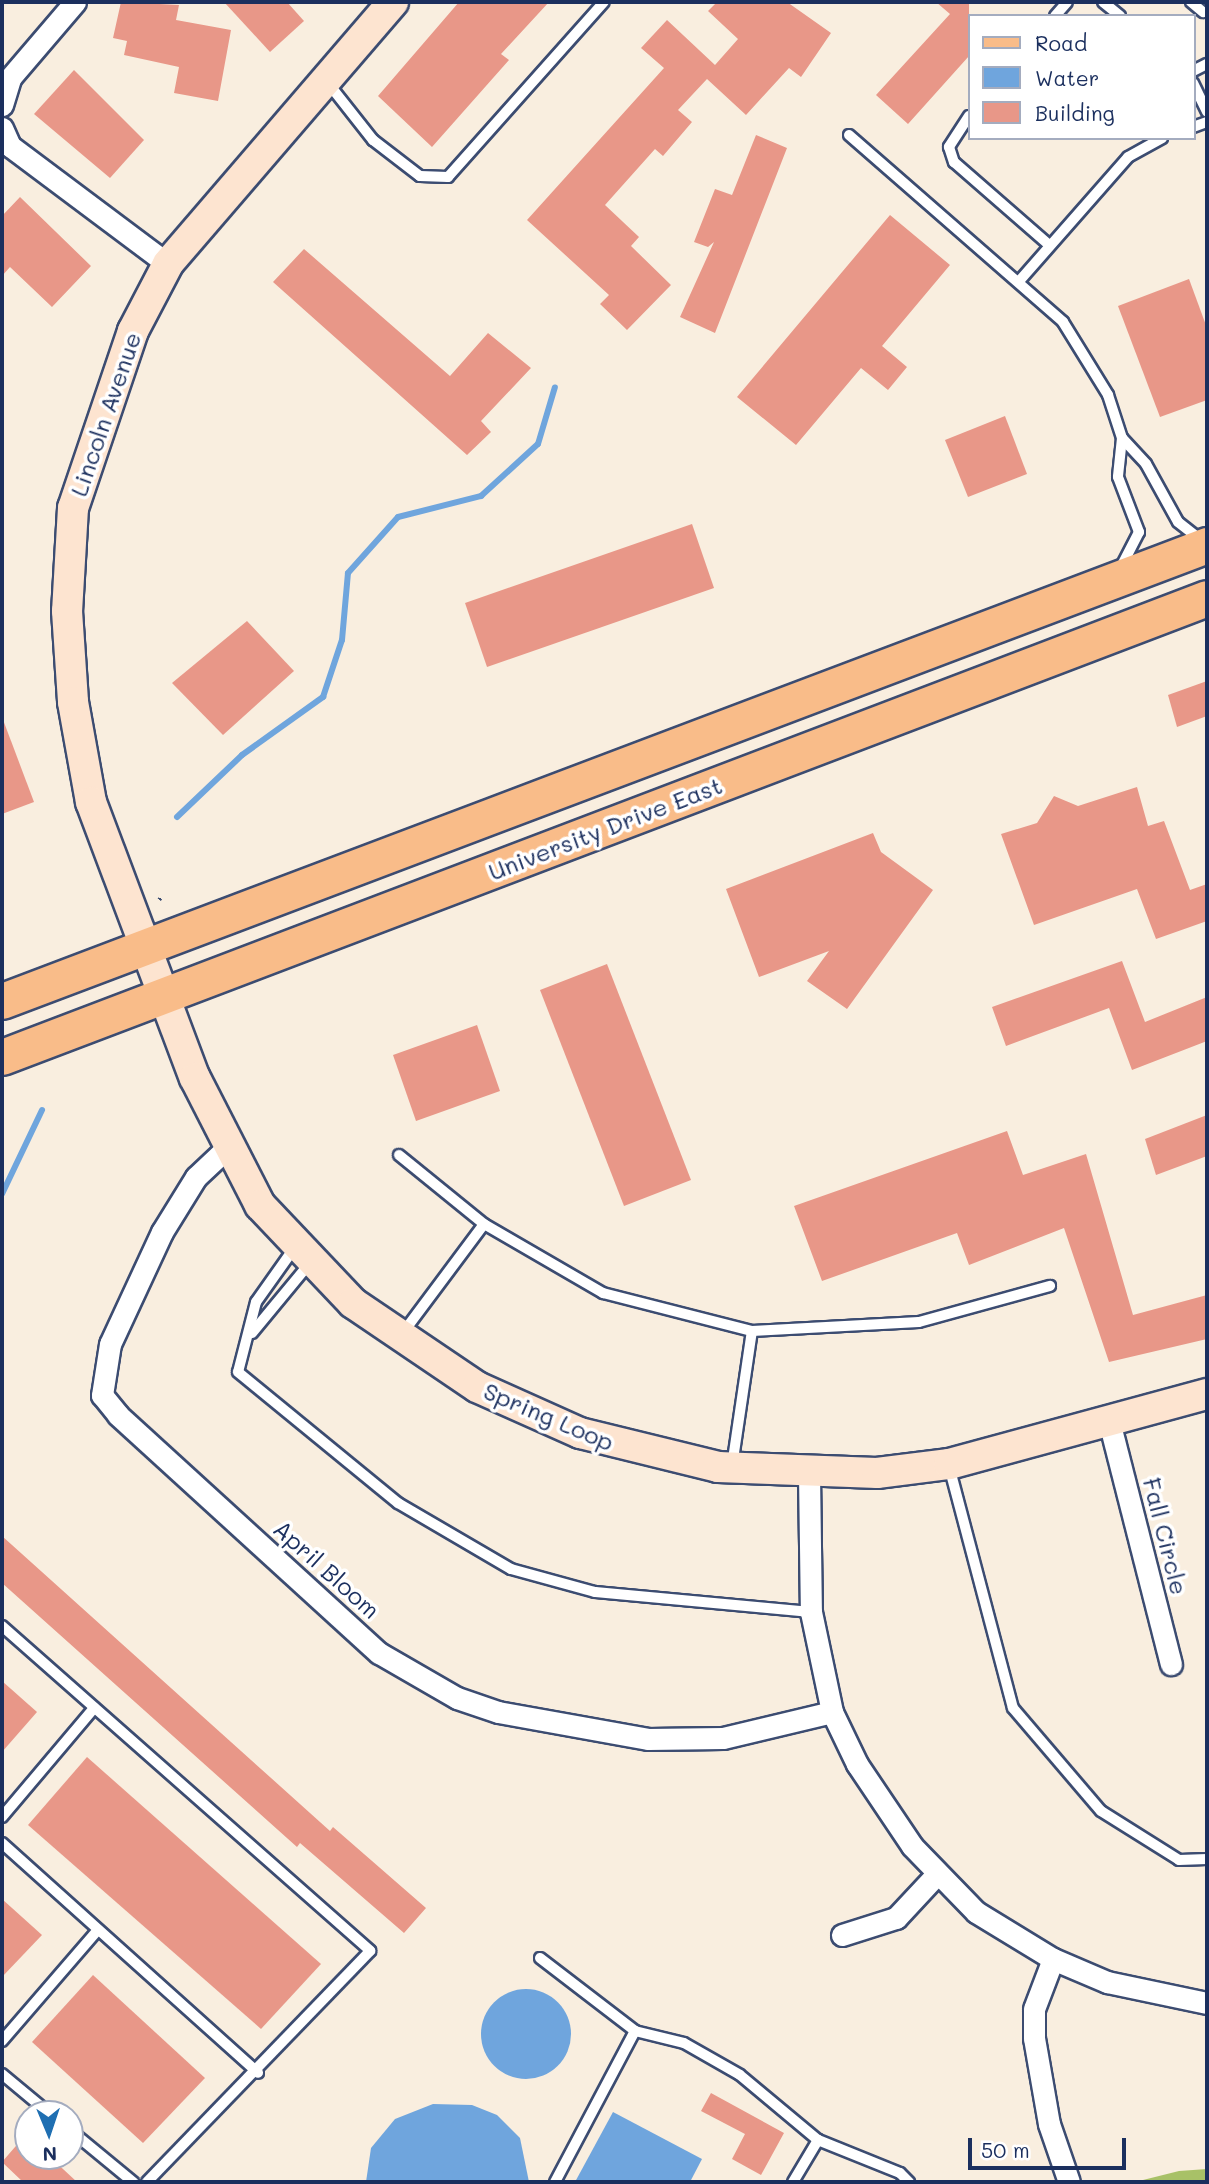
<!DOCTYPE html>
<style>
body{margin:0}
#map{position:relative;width:1209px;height:2184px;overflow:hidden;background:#f9eedf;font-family:Mali,sans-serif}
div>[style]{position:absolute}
.green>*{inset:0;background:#a8c167}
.water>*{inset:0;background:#6fa5dd}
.round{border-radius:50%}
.stream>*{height:6px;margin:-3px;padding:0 3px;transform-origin:3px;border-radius:3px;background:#6fa5dd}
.building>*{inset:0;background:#e89788}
.path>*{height:3.5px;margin-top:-1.75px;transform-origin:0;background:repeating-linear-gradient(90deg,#3c4c71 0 2px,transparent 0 7px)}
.roads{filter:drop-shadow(2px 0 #3c4c71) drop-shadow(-2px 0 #3c4c71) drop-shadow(0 2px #3c4c71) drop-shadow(0 -2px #3c4c71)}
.lane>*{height:10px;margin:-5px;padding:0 5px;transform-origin:5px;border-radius:5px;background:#fff}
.street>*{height:21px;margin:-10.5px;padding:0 10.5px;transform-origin:10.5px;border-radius:10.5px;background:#fff}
.secondary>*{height:30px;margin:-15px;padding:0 15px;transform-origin:15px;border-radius:15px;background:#fde4d0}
.primary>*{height:35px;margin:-17.5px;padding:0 17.5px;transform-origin:17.5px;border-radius:17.5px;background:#f9bc89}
span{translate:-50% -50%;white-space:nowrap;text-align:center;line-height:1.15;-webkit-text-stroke:7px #fff;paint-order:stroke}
.street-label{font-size:24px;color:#1b2f5e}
.frame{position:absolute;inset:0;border:4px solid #1b2f5e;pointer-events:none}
.legend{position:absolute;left:968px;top:14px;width:228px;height:126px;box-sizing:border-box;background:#fff;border:2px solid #a4acbf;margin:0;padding:9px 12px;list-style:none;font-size:21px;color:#1b2f5e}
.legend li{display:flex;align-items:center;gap:14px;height:35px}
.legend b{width:35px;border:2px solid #a4acbf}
.north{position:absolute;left:14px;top:2100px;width:70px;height:70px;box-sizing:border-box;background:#fff;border:2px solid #a4acbf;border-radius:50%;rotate:178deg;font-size:19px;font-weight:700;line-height:28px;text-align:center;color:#1b2f5e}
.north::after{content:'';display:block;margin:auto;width:24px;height:32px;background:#1f6fb2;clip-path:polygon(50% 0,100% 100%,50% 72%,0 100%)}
.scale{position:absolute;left:968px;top:2138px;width:158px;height:32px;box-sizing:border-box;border:4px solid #1b2f5e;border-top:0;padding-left:9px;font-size:21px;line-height:24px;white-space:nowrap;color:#1b2f5e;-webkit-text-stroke:5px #fff;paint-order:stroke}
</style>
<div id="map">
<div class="green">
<i style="clip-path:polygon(1207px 2169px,1207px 2182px,1135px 2182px,1179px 2171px)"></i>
</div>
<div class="water">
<i class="round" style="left:481px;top:1989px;width:90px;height:90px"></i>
<i style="clip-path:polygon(433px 2104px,472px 2105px,497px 2115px,520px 2138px,529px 2182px,366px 2182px,371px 2148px,395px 2119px)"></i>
<i style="clip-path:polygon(613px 2112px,702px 2159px,690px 2182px,575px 2182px)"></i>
</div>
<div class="stream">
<i style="left:177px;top:817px;width:90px;rotate:-43.6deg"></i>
<i style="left:242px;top:755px;width:100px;rotate:-35.6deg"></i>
<i style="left:323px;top:697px;width:60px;rotate:-71.6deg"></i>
<i style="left:342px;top:640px;width:67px;rotate:-84.9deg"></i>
<i style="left:348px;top:573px;width:75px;rotate:-48.2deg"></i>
<i style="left:398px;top:517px;width:86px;rotate:-14.2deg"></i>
<i style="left:481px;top:496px;width:77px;rotate:-42.4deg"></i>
<i style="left:538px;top:444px;width:59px;rotate:-73.4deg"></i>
<i style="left:2px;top:1194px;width:93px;rotate:-64.5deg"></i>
</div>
<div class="building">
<i style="clip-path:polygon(121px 2px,179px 5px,176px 20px,231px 30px,218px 101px,174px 93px,179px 67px,124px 55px,127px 41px,113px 38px)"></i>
<i style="clip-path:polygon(224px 2px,287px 2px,304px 21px,270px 52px)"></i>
<i style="clip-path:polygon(459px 2px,549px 2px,501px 54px,509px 60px,432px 147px,378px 96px)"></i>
<i style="clip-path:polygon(717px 2px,787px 2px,831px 33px,801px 77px,789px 68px,746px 115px,707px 79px,678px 110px,692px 122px,663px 156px,655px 149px,605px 205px,639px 237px,631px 246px,671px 285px,627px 330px,600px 304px,609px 295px,527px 220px,664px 68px,641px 48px,667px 20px,715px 65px,738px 39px,708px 11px)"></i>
<i style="clip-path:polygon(936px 2px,969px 2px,969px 56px,908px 124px,876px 95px,950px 14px)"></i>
<i style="clip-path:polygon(74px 70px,144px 140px,110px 178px,34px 114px)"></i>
<i style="clip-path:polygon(756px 135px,787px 148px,715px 333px,680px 317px,714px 242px,708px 247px,694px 242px,715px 189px,732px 195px)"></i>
<i style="clip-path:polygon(20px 197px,91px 266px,52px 307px,10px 267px,2px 276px,2px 216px)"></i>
<i style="clip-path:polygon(890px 215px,950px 265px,882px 346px,907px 367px,888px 390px,861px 368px,796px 445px,737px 397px)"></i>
<i style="clip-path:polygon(304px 249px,450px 376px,488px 333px,531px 368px,481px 421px,491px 432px,467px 455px,273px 282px)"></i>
<i style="clip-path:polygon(1189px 279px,1207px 328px,1207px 400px,1160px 417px,1118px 306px)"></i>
<i style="clip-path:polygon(1005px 416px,1027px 474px,968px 497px,945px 440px)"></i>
<i style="clip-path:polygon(692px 524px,714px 588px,487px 667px,465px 603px)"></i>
<i style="clip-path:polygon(247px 621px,294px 671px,223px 735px,172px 683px)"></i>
<i style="clip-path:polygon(1207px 681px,1207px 716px,1177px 727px,1168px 695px)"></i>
<i style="clip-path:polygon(2px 717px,34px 802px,2px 814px)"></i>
<i style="clip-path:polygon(1137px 787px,1148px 826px,1164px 821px,1190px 890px,1207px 884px,1207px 921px,1156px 939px,1137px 889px,1034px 925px,1001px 834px,1037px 823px,1054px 796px,1078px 806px)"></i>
<i style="clip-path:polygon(873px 833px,881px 852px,933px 890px,847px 1009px,807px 981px,829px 951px,759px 977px,726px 889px)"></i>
<i style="clip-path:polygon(1122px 961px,1145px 1022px,1207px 997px,1207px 1041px,1132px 1070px,1109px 1008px,1006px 1046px,992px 1007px)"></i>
<i style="clip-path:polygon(607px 964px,691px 1180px,624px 1206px,540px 990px)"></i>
<i style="clip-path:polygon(477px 1025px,500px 1091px,416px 1121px,393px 1055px)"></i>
<i style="clip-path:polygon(1207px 1115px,1207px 1156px,1156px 1175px,1145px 1139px)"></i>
<i style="clip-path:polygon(1007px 1131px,1023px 1175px,1086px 1154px,1133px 1315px,1207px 1295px,1207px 1339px,1109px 1362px,1064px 1228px,969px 1265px,957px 1233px,822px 1281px,794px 1206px)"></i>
<i style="clip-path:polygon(2px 1536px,330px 1831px,333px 1827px,426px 1908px,404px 1933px,300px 1843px,297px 1847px,2px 1583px)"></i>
<i style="clip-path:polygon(2px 1681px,37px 1712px,2px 1752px)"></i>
<i style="clip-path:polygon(87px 1757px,321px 1964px,261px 2029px,28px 1825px)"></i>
<i style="clip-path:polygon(2px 1899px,42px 1935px,2px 1977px)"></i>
<i style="clip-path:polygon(93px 1975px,205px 2078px,143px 2143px,32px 2042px)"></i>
<i style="clip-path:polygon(711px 2093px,784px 2133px,761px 2175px,732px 2159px,745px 2134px,701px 2111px)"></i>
<i style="clip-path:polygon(28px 2132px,28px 2156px,49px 2156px,77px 2182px,23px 2182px,2px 2162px)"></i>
</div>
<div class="path">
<i style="left:159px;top:900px;width:5px;rotate:-53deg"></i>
</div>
<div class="roads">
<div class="lane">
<i style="left:1103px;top:2px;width:22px;rotate:39deg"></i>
<i style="left:1191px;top:2px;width:16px;rotate:40deg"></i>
<i style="left:1055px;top:16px;width:18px;rotate:-49deg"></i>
<i style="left:1193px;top:71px;width:16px;rotate:-27deg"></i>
<i style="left:328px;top:83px;width:73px;rotate:51.7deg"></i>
<i style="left:373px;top:140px;width:59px;rotate:37.5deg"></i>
<i style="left:420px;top:176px;width:28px;rotate:2deg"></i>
<i style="left:448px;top:177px;width:234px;rotate:-48.3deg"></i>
<i style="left:1193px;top:83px;width:32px;rotate:64deg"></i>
<i style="left:969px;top:116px;width:37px;rotate:123deg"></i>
<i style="left:949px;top:147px;width:16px;rotate:72deg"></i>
<i style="left:954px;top:162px;width:126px;rotate:41.1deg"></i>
<i style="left:1193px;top:127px;width:15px;rotate:-20deg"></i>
<i style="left:849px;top:135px;width:284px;rotate:41.1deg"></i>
<i style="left:1063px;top:322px;width:86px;rotate:58.3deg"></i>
<i style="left:1108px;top:395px;width:45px;rotate:72deg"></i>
<i style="left:1122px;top:438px;width:39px;rotate:96deg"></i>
<i style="left:1118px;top:477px;width:59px;rotate:69.1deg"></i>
<i style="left:1139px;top:532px;width:42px;rotate:117.2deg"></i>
<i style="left:1021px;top:279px;width:162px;rotate:-48.7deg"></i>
<i style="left:1128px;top:157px;width:39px;rotate:-29deg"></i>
<i style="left:1122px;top:438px;width:35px;rotate:47deg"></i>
<i style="left:1146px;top:464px;width:66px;rotate:61.1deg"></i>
<i style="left:1178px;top:522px;width:31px;rotate:38deg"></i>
<i style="left:399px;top:1155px;width:109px;rotate:39.1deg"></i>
<i style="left:484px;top:1224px;width:138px;rotate:30.1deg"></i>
<i style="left:603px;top:1293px;width:154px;rotate:14.3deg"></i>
<i style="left:752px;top:1331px;width:167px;rotate:-3.1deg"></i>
<i style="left:919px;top:1322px;width:136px;rotate:-15.4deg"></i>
<i style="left:295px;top:1247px;width:67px;rotate:125.3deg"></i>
<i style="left:256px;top:1302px;width:72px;rotate:104.4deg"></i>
<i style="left:238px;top:1372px;width:207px;rotate:39.3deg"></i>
<i style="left:398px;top:1503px;width:131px;rotate:30.3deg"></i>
<i style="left:511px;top:1569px;width:87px;rotate:15.3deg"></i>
<i style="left:595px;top:1592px;width:217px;rotate:5.3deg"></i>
<i style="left:252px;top:1333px;width:89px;rotate:-50.4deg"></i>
<i style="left:402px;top:1334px;width:137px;rotate:-53.3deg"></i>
<i style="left:732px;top:1466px;width:136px;rotate:-81.6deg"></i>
<i style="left:949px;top:1466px;width:250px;rotate:75.2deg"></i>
<i style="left:1013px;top:1708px;width:135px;rotate:49.5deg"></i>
<i style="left:1101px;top:1811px;width:92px;rotate:32.1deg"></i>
<i style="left:1179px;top:1860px;width:28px;rotate:-2deg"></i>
<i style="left:2px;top:1626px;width:491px;rotate:41.4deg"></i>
<i style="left:370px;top:1951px;width:321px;rotate:134deg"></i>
<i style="left:2px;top:1817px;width:143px;rotate:-49.8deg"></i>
<i style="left:2px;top:1843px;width:344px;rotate:41.9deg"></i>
<i style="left:540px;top:1958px;width:120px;rotate:37.5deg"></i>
<i style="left:635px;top:2031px;width:50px;rotate:13.8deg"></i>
<i style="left:684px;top:2043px;width:64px;rotate:29.7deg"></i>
<i style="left:740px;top:2075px;width:102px;rotate:39.8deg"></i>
<i style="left:818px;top:2140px;width:88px;rotate:21.9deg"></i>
<i style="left:900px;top:2173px;width:13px;rotate:45deg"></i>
<i style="left:2px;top:2041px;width:144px;rotate:-49.2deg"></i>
<i style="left:2px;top:2074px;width:62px;rotate:39.8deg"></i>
<i style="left:70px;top:2130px;width:82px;rotate:39.5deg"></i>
<i style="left:555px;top:2182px;width:171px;rotate:-62.1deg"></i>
<i style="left:793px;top:2182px;width:49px;rotate:-59.2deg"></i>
</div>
<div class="street">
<i style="left:2px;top:105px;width:28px;rotate:-73deg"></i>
<i style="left:10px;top:78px;width:100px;rotate:-49.5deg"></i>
<i style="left:2px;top:128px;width:20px;rotate:66deg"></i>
<i style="left:10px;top:146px;width:197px;rotate:36.8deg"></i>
<i style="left:228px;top:1147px;width:44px;rotate:136.8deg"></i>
<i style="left:196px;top:1177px;width:65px;rotate:121.7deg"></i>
<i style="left:162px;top:1232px;width:123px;rotate:114.9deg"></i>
<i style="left:110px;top:1344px;width:52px;rotate:98.9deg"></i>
<i style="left:102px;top:1395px;width:26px;rotate:51deg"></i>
<i style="left:118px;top:1415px;width:353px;rotate:42.4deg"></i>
<i style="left:379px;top:1653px;width:90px;rotate:30deg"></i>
<i style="left:457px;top:1698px;width:43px;rotate:18.9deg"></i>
<i style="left:498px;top:1712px;width:152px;rotate:10.2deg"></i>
<i style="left:648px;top:1739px;width:75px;rotate:-0.8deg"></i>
<i style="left:723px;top:1738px;width:112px;rotate:-13.4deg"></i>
<i style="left:1109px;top:1421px;width:251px;rotate:75.7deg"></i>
<i style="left:809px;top:1474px;width:138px;rotate:89.2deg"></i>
<i style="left:811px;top:1612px;width:102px;rotate:78.1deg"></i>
<i style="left:832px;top:1712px;width:58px;rotate:64.3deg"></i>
<i style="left:857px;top:1764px;width:99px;rotate:56.1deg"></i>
<i style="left:912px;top:1846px;width:92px;rotate:45.9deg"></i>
<i style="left:976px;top:1912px;width:90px;rotate:31.4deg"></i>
<i style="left:1053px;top:1959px;width:59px;rotate:23.1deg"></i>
<i style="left:1107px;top:1982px;width:102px;rotate:11.9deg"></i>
<i style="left:842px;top:1935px;width:57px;rotate:-17.5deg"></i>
<i style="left:896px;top:1918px;width:59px;rotate:-47.1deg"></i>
<i style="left:1053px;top:1959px;width:53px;rotate:110.8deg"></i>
<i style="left:1034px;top:2009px;width:29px;rotate:90deg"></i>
<i style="left:1034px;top:2038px;width:87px;rotate:80.1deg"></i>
<i style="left:1049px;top:2124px;width:61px;rotate:71deg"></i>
</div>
<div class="secondary">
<i style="left:393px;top:2px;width:345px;rotate:130.7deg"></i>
<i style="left:168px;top:264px;width:76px;rotate:117.6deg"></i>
<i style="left:133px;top:331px;width:187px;rotate:108.7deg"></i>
<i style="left:73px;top:508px;width:103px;rotate:93.3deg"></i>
<i style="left:67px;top:611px;width:91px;rotate:86.2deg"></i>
<i style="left:73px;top:702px;width:102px;rotate:79.8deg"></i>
<i style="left:91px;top:802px;width:295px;rotate:69.4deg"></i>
<i style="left:195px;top:1078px;width:143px;rotate:62.9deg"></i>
<i style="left:260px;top:1205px;width:135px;rotate:46.5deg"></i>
<i style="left:353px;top:1303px;width:150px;rotate:34.1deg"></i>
<i style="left:477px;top:1387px;width:113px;rotate:24.1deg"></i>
<i style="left:580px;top:1433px;width:142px;rotate:13.8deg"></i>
<i style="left:718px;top:1467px;width:159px;rotate:2.2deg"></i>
<i style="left:877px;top:1473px;width:73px;rotate:-7.1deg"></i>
<i style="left:949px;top:1464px;width:267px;rotate:-15.2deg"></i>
</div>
<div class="primary">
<i style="left:2px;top:1001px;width:1288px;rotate:-20.73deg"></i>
<i style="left:2px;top:1057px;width:1289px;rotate:-20.85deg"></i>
</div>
</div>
<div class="street-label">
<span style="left:105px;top:414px;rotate:-71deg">Lincoln Avenue</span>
<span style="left:605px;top:828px;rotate:-21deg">University Drive East</span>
<span style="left:549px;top:1416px;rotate:23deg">Spring Loop</span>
<span style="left:1166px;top:1536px;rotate:76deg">Fall Circle</span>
<span style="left:327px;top:1569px;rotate:42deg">April Bloom</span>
</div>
<div class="frame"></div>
<ul class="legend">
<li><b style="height:9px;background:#f9bc89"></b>Road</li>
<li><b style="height:19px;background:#6fa5dd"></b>Water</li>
<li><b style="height:19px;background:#e89788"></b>Building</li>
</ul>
<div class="north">N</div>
<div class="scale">50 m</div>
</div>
